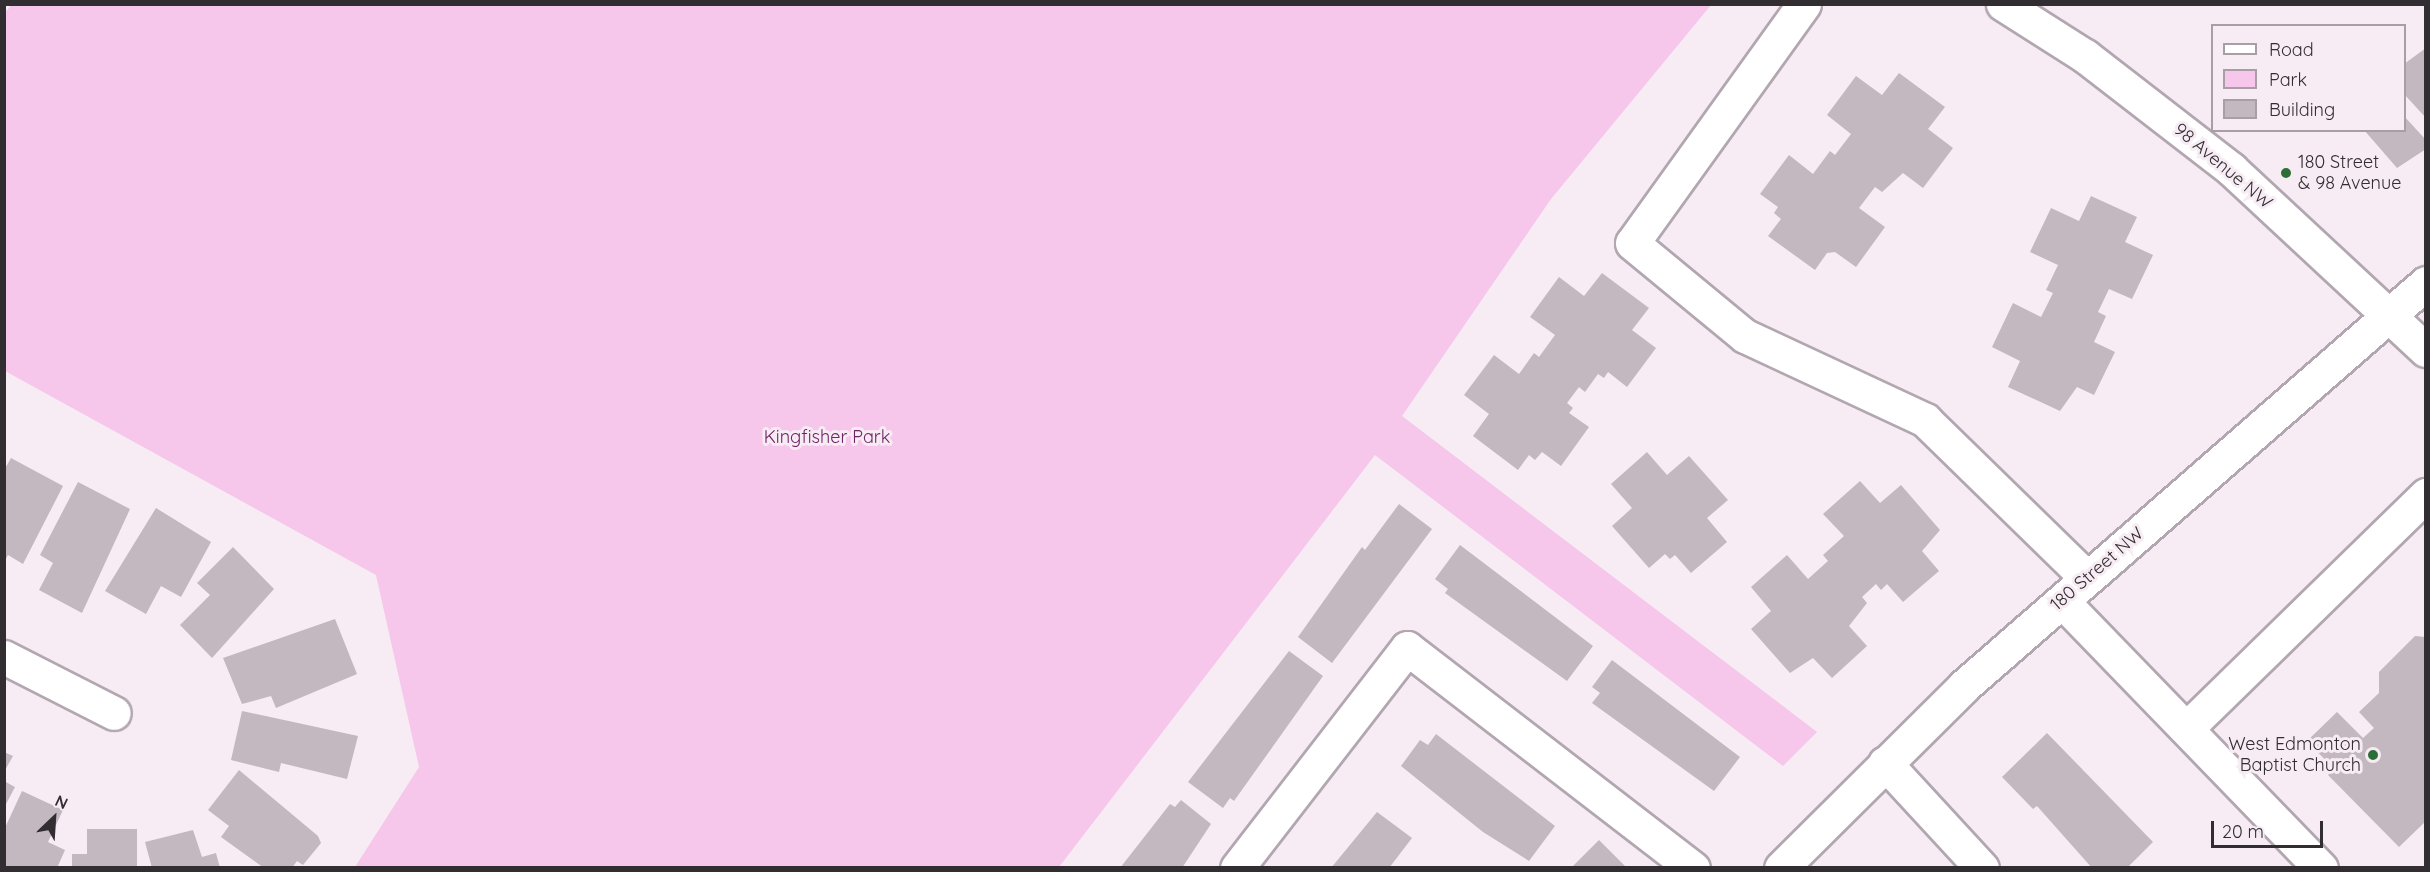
<!DOCTYPE html>
<style>
body{margin:0}
#map{position:relative;width:2430px;height:872px;overflow:hidden;background:#f7ebf4;font-family:Quicksand,sans-serif}
div>[style]{position:absolute}
.green>*{inset:0;background:#f6c6eb}
.building>*{inset:0;background:#c3b7c0}
.roads{filter:drop-shadow(2px 0 #b2a7b0) drop-shadow(-2px 0 #b2a7b0) drop-shadow(0 2px #b2a7b0) drop-shadow(0 -2px #b2a7b0)}
.minor>*{height:33px;margin:-16.5px;padding:0 16.5px;transform-origin:16.5px;border-radius:16.5px;background:#fff}
.dots>*{width:16px;height:16px;translate:-50% -50%;box-sizing:border-box;border:3px solid #f7ebf4;border-radius:50%}
span{translate:-50% -50%;white-space:nowrap;text-align:center;line-height:1.15;-webkit-text-stroke:6px #f7ebf4;paint-order:stroke}
.poi-label{font-size:18px;color:#312d30}
.left{translate:0 -50%;text-align:left}
.right{translate:-100% -50%;text-align:right}
.street-label{font-size:18px;color:#312d30}
.park-label{font-size:18px;color:#702365}
.frame{position:absolute;inset:0;border:6px solid #312d30;pointer-events:none}
.legend{position:absolute;left:2211px;top:24px;width:195px;height:108px;box-sizing:border-box;background:#f7ebf4;border:2px solid #a89fa6;margin:0;padding:8px 10px;list-style:none;font-size:18px;color:#312d30}
.legend li{display:flex;align-items:center;gap:12px;height:30px}
.legend b{width:30px;border:2px solid #a89fa6}
.north{position:absolute;left:24px;top:788px;width:60px;height:60px;-webkit-text-stroke:4px #f7ebf4;paint-order:stroke;rotate:25deg;font-size:16px;font-weight:700;line-height:24px;text-align:center;color:#312d30}
.north::after{content:'';display:block;margin:auto;width:21px;height:27px;background:#312d30;clip-path:polygon(50% 0,100% 100%,50% 72%,0 100%)}
.scale{position:absolute;left:2211px;top:821px;width:112px;height:27px;box-sizing:border-box;border:3px solid #312d30;border-top:0;padding-left:8px;font-size:18px;line-height:21px;white-space:nowrap;color:#312d30;-webkit-text-stroke:4px #f7ebf4;paint-order:stroke}
</style>
<div id="map">
<div class="green">
<i style="clip-path:polygon(12px 4px,1711px 5px,1551px 199px,1402px 416px,1817px 732px,1783px 766px,1375px 455px,1059px 867px,355px 867px,419px 767px,376px 575px,5px 371px,4px 14px)"></i>
</div>
<div class="building">
<i style="clip-path:polygon(2426px 48px,2426px 118px,2404px 94px,2404px 64px)"></i>
<i style="clip-path:polygon(1899px 73px,1945px 107px,1928px 129px,1953px 148px,1923px 188px,1903px 173px,1882px 192px,1875px 187px,1859px 208px,1885px 227px,1856px 267px,1835px 252px,1827px 253px,1815px 270px,1768px 236px,1781px 219px,1774px 213px,1778px 207px,1760px 194px,1789px 155px,1813px 174px,1830px 151px,1835px 155px,1851px 134px,1827px 115px,1856px 76px,1882px 95px)"></i>
<i style="clip-path:polygon(2404px 116px,2426px 140px,2426px 149px,2397px 168px,2364px 130px,2404px 130px)"></i>
<i style="clip-path:polygon(2091px 196px,2137px 217px,2125px 242px,2153px 255px,2132px 299px,2109px 289px,2098px 312px,2106px 316px,2094px 342px,2115px 352px,2094px 395px,2077px 387px,2060px 411px,2008px 387px,2020px 361px,1992px 347px,2013px 303px,2041px 317px,2053px 293px,2046px 290px,2058px 265px,2030px 252px,2051px 208px,2079px 221px)"></i>
<i style="clip-path:polygon(1602px 273px,1649px 308px,1632px 330px,1656px 348px,1627px 387px,1608px 372px,1604px 378px,1598px 374px,1585px 392px,1579px 387px,1567px 403px,1573px 408px,1569px 413px,1589px 427px,1561px 466px,1542px 452px,1535px 460px,1529px 455px,1518px 470px,1473px 436px,1489px 414px,1464px 395px,1494px 355px,1519px 374px,1534px 353px,1539px 357px,1555px 335px,1530px 317px,1559px 277px,1584px 296px)"></i>
<i style="clip-path:polygon(1647px 452px,1667px 475px,1689px 456px,1728px 500px,1707px 518px,1727px 542px,1691px 573px,1675px 555px,1670px 559px,1665px 554px,1649px 568px,1612px 526px,1632px 508px,1611px 484px)"></i>
<i style="clip-path:polygon(11px 458px,63px 486px,23px 564px,8px 555px,4px 562px,4px 470px)"></i>
<i style="clip-path:polygon(1860px 481px,1880px 503px,1901px 485px,1940px 530px,1922px 551px,1939px 571px,1903px 602px,1887px 584px,1881px 590px,1876px 584px,1862px 597px,1867px 603px,1849px 626px,1867px 646px,1832px 678px,1813px 658px,1790px 673px,1751px 629px,1771px 611px,1751px 587px,1787px 555px,1808px 579px,1828px 561px,1823px 555px,1844px 536px,1823px 514px)"></i>
<i style="clip-path:polygon(78px 482px,130px 509px,82px 613px,39px 590px,53px 563px,40px 555px)"></i>
<i style="clip-path:polygon(1399px 504px,1432px 529px,1332px 663px,1298px 637px,1362px 547px,1365px 550px)"></i>
<i style="clip-path:polygon(156px 508px,211px 542px,181px 597px,161px 586px,146px 614px,105px 591px)"></i>
<i style="clip-path:polygon(1460px 545px,1593px 646px,1567px 681px,1445px 593px,1448px 589px,1435px 579px)"></i>
<i style="clip-path:polygon(233px 547px,274px 589px,212px 658px,180px 625px,210px 595px,197px 583px)"></i>
<i style="clip-path:polygon(335px 619px,357px 674px,276px 708px,271px 696px,242px 704px,223px 658px)"></i>
<i style="clip-path:polygon(2415px 636px,2426px 637px,2426px 821px,2399px 847px,2328px 775px,2334px 769px,2307px 741px,2337px 712px,2363px 738px,2374px 728px,2359px 712px,2379px 693px,2379px 672px)"></i>
<i style="clip-path:polygon(1289px 651px,1323px 676px,1234px 801px,1230px 798px,1223px 808px,1188px 782px)"></i>
<i style="clip-path:polygon(1612px 660px,1740px 757px,1714px 791px,1592px 703px,1600px 693px,1592px 687px)"></i>
<i style="clip-path:polygon(242px 711px,358px 736px,347px 779px,281px 763px,279px 772px,231px 760px)"></i>
<i style="clip-path:polygon(2047px 733px,2153px 842px,2127px 868px,2092px 868px,2037px 806px,2033px 809px,2002px 777px)"></i>
<i style="clip-path:polygon(1436px 734px,1555px 826px,1529px 861px,1483px 832px,1401px 766px,1420px 740px,1428px 745px)"></i>
<i style="clip-path:polygon(4px 752px,13px 756px,4px 772px)"></i>
<i style="clip-path:polygon(239px 770px,318px 836px,321px 843px,303px 865px,297px 861px,292px 868px,264px 868px,221px 837px,229px 826px,208px 810px)"></i>
<i style="clip-path:polygon(4px 781px,15px 787px,4px 808px)"></i>
<i style="clip-path:polygon(22px 791px,63px 810px,48px 842px,65px 850px,57px 868px,4px 868px,4px 830px)"></i>
<i style="clip-path:polygon(1181px 800px,1211px 824px,1182px 868px,1120px 868px,1170px 804px,1175px 807px)"></i>
<i style="clip-path:polygon(1377px 812px,1412px 838px,1389px 868px,1331px 868px)"></i>
<i style="clip-path:polygon(87px 829px,137px 829px,137px 868px,72px 868px,72px 854px,87px 854px)"></i>
<i style="clip-path:polygon(193px 830px,202px 857px,216px 853px,220px 868px,152px 868px,145px 842px)"></i>
<i style="clip-path:polygon(1599px 840px,1627px 868px,1571px 868px)"></i>
</div>
<div class="roads">
<div class="minor">
<i style="left:1804px;top:4px;width:294px;rotate:125.7deg"></i>
<i style="left:1632px;top:243px;width:146px;rotate:39.5deg"></i>
<i style="left:1745px;top:336px;width:199px;rotate:25deg"></i>
<i style="left:1925px;top:420px;width:226px;rotate:44.3deg"></i>
<i style="left:2003px;top:4px;width:97px;rotate:32.4deg"></i>
<i style="left:2085px;top:56px;width:185px;rotate:37.7deg"></i>
<i style="left:2231px;top:169px;width:266px;rotate:42.9deg"></i>
<i style="left:2062px;top:601px;width:372px;rotate:45.9deg"></i>
<i style="left:4px;top:657px;width:123px;rotate:27deg"></i>
<i style="left:2187px;top:728px;width:334px;rotate:-44.3deg"></i>
<i style="left:1885px;top:763px;width:143px;rotate:47.3deg"></i>
<i style="left:1237px;top:868px;width:278px;rotate:-52.3deg"></i>
<i style="left:1407px;top:648px;width:361px;rotate:37.6deg"></i>
<i style="left:1781px;top:868px;width:258px;rotate:-44.8deg"></i>
<i style="left:1964px;top:686px;width:613px;rotate:-41.1deg"></i>
</div>
</div>
<div class="dots">
<i style="left:2286px;top:173px;background:#2c6e38"></i>
<i style="left:2373px;top:755px;background:#2c6e38"></i>
</div>
<div class="poi-label">
<span class="left" style="left:2298px;top:173px">180 Street<br>&amp; 98 Avenue</span>
<span class="right" style="left:2361px;top:755px">West Edmonton<br>Baptist Church</span>
</div>
<div class="street-label">
<span style="left:2223px;top:166px;rotate:40deg">98 Avenue NW</span>
<span style="left:2097px;top:569px;rotate:-41deg">180 Street NW</span>
</div>
<div class="park-label">
<span style="left:827px;top:437px">Kingfisher Park</span>
</div>
<div class="frame"></div>
<ul class="legend">
<li><b style="height:8px;background:#fff"></b>Road</li>
<li><b style="height:16px;background:#f6c6eb"></b>Park</li>
<li><b style="height:16px;background:#c3b7c0"></b>Building</li>
</ul>
<div class="north">N</div>
<div class="scale">20 m</div>
</div>
